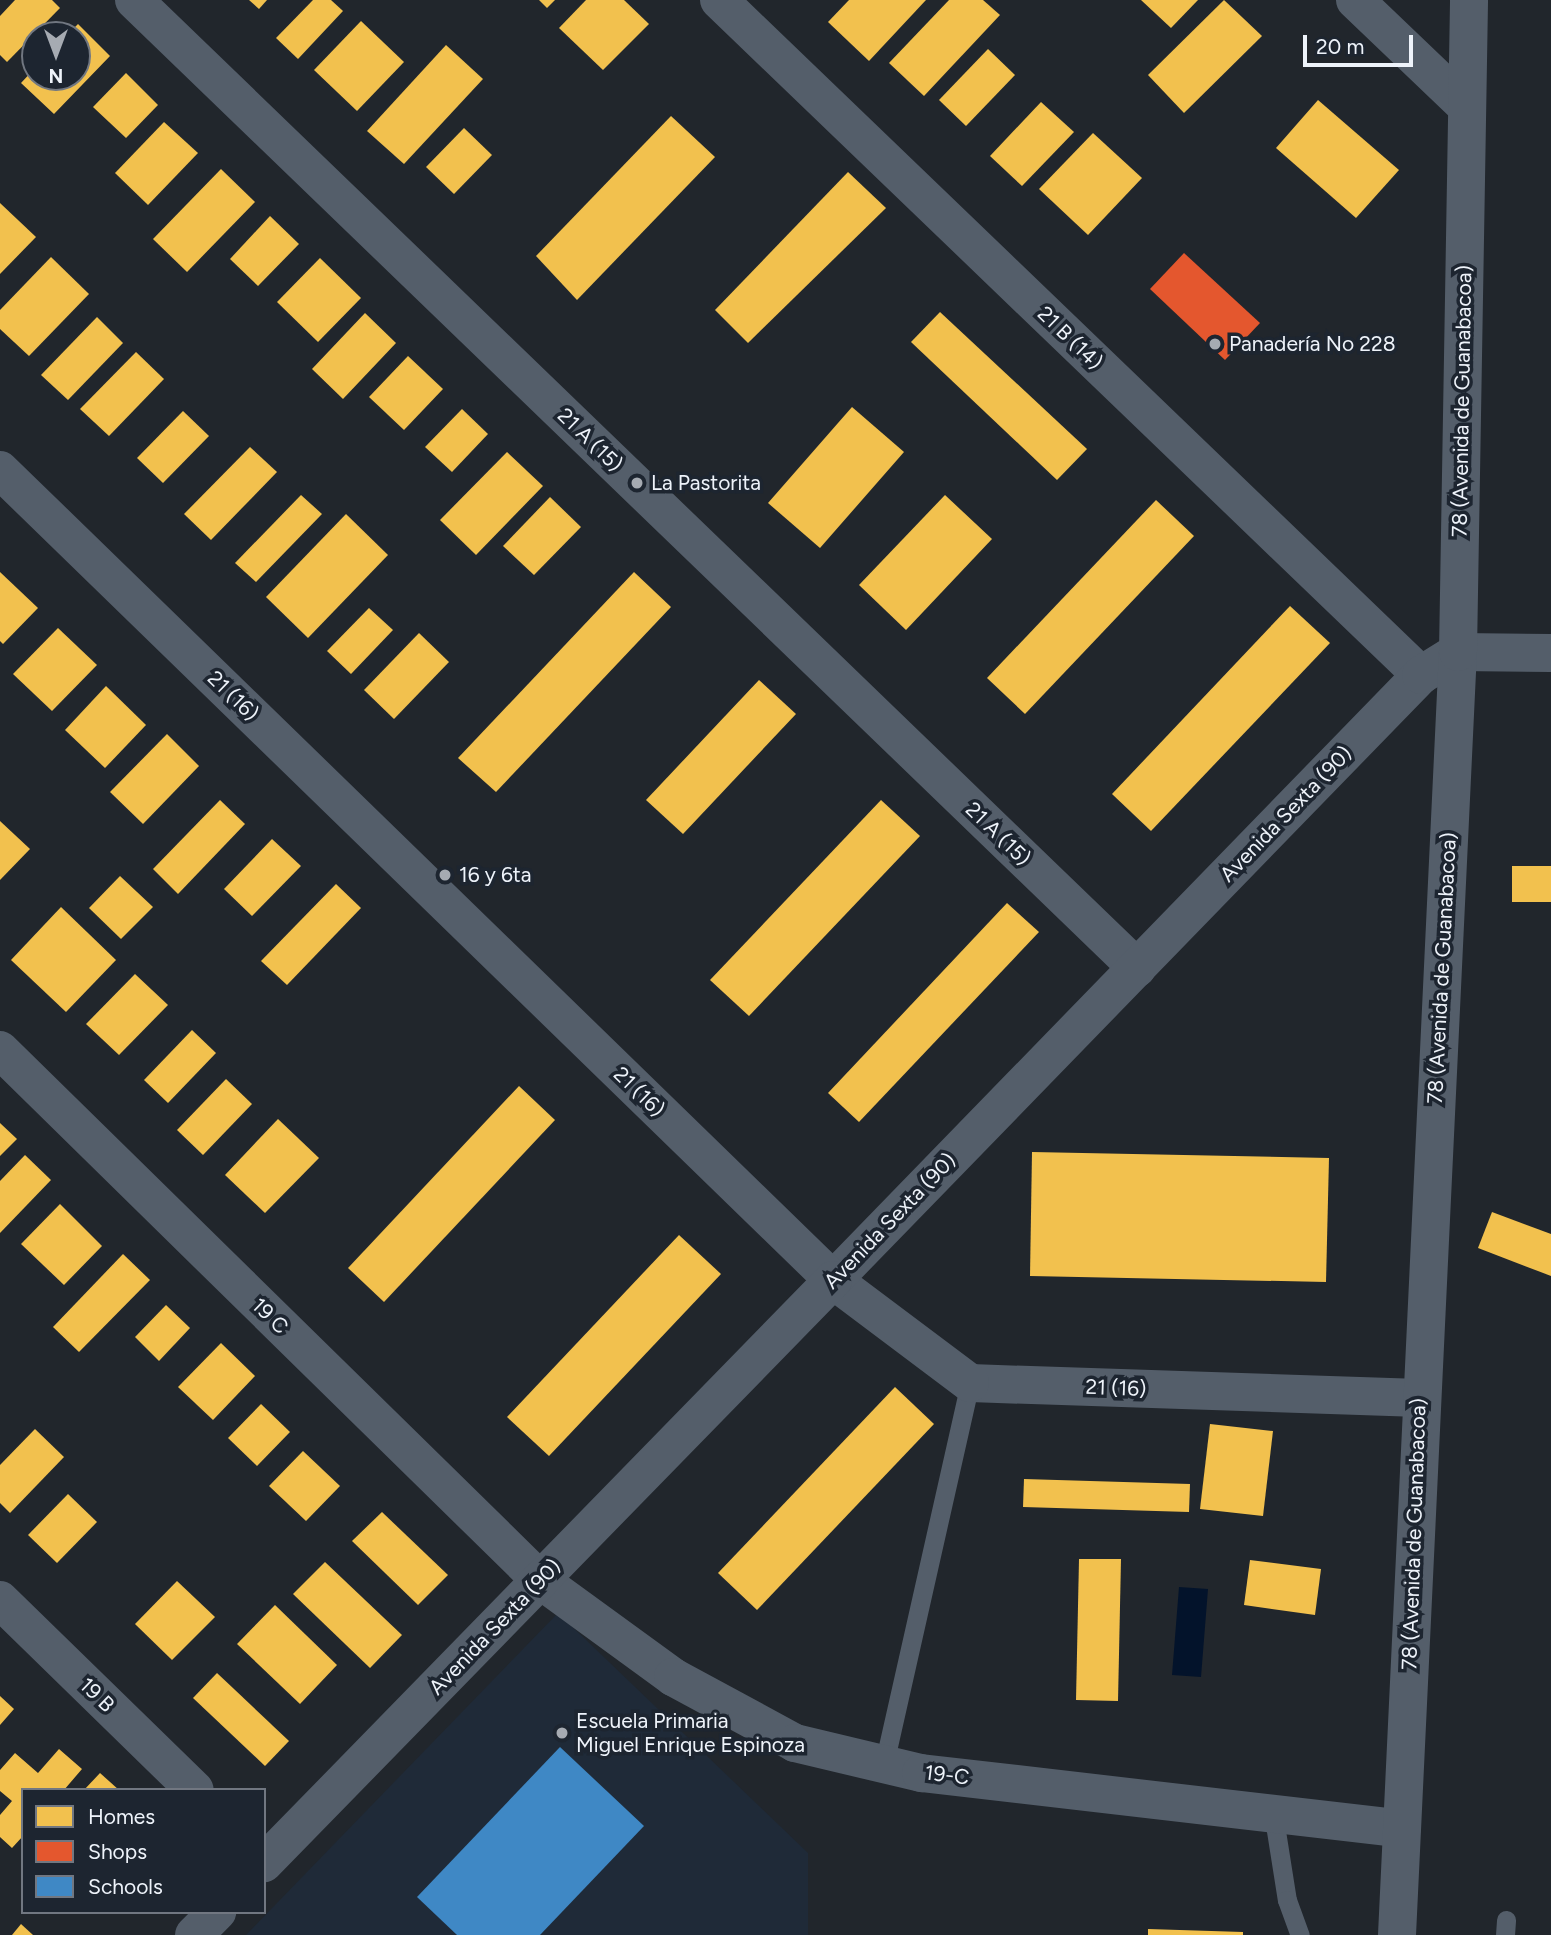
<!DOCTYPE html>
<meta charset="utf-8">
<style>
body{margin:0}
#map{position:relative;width:1551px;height:1935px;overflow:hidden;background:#21262c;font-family:Figtree,sans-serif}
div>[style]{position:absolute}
.built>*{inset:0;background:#1f2a38}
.water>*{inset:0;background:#03132b}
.homes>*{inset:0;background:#f2c14e}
.shops>*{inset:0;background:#e4572e}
.schools>*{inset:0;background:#3f88c5}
.service>*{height:19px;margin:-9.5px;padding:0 9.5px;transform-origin:9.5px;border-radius:9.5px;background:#545e6a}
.minor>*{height:38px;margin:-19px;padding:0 19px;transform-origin:19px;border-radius:19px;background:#545e6a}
.tertiary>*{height:38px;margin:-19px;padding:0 19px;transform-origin:19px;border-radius:19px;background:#545e6a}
.dots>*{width:19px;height:19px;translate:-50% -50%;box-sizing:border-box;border:4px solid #1d2530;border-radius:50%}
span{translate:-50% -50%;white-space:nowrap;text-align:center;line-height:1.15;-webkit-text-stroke:7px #1d2530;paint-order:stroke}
.street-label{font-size:21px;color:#eef3fa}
.poi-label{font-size:21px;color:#eef3fa}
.left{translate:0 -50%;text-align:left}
.legend{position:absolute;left:21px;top:1788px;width:245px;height:126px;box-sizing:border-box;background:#1d2530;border:2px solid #717781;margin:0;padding:9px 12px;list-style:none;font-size:21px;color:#eef3fa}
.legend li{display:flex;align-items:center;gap:14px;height:35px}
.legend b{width:35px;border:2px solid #717781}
.north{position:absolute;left:21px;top:21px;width:70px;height:70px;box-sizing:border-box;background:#1d2530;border:2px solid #717781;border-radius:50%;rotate:180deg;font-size:19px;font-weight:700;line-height:28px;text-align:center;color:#eef3fa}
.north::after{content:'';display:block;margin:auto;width:24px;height:32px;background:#a6abb2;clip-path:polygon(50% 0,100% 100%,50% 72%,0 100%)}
.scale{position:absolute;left:1303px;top:35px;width:110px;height:32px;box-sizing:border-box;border:4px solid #eef3fa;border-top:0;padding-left:9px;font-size:21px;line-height:24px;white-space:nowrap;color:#eef3fa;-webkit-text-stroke:5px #1d2530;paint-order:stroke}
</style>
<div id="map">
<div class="built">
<i style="clip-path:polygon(558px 1613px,808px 1853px,808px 1935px,246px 1935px)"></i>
</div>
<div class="water">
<i style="clip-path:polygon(1179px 1587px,1208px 1589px,1201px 1677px,1172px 1675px)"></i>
</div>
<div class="homes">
<i style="clip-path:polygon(15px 0,52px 0,60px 8px,7px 62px,0 55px,0 16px)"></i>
<i style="clip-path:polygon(249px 0,267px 0,259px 9px)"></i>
<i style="clip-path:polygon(313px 0,331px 0,343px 11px,298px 59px,276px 38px)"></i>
<i style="clip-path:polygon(539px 0,555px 0,547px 8px)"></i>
<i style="clip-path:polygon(586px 0,624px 0,649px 24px,603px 70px,559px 28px)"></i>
<i style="clip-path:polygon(849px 0,926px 0,869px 61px,828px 22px)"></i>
<i style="clip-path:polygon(949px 0,983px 0,1000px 15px,924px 96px,889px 63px)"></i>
<i style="clip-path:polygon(1141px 0,1198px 0,1171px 28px)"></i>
<i style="clip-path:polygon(1224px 0,1262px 36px,1184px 113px,1148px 75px)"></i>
<i style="clip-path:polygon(361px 21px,404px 62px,357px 111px,314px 70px)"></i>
<i style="clip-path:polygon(78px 24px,110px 56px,54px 114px,21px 83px,35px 68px,35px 77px,77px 77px,77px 35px,67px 35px)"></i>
<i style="clip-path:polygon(446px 45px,483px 79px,404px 164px,367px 131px)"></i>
<i style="clip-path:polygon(988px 49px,1015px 75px,966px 126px,939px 100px)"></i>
<i style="clip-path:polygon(126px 73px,158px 105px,126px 138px,93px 107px)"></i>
<i style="clip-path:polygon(1318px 100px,1399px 170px,1356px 218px,1276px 148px)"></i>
<i style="clip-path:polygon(1041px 102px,1074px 132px,1022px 186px,990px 156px)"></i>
<i style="clip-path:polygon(671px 116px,715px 157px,577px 300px,536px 256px)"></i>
<i style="clip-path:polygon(164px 122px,198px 153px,148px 205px,115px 173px)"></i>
<i style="clip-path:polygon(464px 128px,492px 155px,454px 194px,426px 167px)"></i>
<i style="clip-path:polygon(1093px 133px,1142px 178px,1088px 235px,1039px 189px)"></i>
<i style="clip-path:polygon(221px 169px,255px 202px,187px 272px,153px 239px)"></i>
<i style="clip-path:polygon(848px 172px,886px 208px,748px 343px,715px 310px)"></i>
<i style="clip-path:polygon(0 203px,36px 237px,0 274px)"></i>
<i style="clip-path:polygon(270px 216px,299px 244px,258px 286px,230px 259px)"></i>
<i style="clip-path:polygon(51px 257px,89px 294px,29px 356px,0 329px,0 310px)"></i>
<i style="clip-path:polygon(320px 258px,361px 298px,318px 342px,277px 302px)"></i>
<i style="clip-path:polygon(940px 312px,1087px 449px,1057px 480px,911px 342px)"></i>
<i style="clip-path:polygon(365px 313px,396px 343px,343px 399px,312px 369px)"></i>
<i style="clip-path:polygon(97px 317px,123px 343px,68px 400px,41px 375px)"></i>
<i style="clip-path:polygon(136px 352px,164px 379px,109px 436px,80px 409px)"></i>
<i style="clip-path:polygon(408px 356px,443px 389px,404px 430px,369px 397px)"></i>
<i style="clip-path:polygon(852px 407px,904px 452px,820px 548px,768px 503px)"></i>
<i style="clip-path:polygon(462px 409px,488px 434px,452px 472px,425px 447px)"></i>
<i style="clip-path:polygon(183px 411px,209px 436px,163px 483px,137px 458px)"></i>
<i style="clip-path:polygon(250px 447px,277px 472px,211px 540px,184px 514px)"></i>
<i style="clip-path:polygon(507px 452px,543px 486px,476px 555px,440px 520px)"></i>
<i style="clip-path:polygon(301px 495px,322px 514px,256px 582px,235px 563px)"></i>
<i style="clip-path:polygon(945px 495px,992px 539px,906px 630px,859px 585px)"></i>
<i style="clip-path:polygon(550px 497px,581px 527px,534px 575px,503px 546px)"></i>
<i style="clip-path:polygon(1156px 500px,1194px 536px,1025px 714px,987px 678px)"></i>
<i style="clip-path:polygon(346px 514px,388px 555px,308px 638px,266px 597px)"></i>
<i style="clip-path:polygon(0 572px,38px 608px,3px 644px,0 641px)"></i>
<i style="clip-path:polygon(634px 572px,671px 607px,496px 792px,458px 758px)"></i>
<i style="clip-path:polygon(1290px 606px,1330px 643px,1151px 831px,1112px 794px)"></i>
<i style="clip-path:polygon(369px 608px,393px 630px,351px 674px,327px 651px)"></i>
<i style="clip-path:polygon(58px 628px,97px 665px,52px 711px,13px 674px)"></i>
<i style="clip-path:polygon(419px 633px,449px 662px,394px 719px,364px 690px)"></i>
<i style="clip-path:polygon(759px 680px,796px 714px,683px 834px,646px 800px)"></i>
<i style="clip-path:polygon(106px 686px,146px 725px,105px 768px,65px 730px)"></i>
<i style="clip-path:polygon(167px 734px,199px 766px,143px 824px,110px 792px)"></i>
<i style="clip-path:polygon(220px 800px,245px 824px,178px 894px,153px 869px)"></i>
<i style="clip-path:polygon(881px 800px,920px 836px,749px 1016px,710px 980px)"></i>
<i style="clip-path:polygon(0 821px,30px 849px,0 880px)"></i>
<i style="clip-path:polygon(272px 839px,301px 866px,252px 916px,224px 889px)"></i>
<i style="clip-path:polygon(1512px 866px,1551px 866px,1551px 902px,1512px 902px)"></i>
<i style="clip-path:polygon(120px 876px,153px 907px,121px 939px,89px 908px)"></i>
<i style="clip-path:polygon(336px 884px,361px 908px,287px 985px,261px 961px)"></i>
<i style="clip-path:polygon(1007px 903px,1039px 932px,859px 1122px,828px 1093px)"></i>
<i style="clip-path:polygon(61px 907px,116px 960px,66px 1012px,11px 960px)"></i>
<i style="clip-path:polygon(135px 974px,168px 1005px,119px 1055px,86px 1024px)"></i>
<i style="clip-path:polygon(192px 1030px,216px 1053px,168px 1103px,144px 1080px)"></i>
<i style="clip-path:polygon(226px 1079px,252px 1104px,203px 1155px,177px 1130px)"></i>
<i style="clip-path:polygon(519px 1086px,555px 1120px,384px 1302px,348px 1268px)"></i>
<i style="clip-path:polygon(278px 1119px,319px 1158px,265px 1213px,225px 1175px)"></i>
<i style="clip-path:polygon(0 1123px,17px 1139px,0 1156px)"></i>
<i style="clip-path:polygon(1032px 1152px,1329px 1158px,1326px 1282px,1030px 1276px)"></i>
<i style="clip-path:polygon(25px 1155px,51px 1180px,0 1233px,0 1181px)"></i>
<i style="clip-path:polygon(60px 1204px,102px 1246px,64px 1285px,21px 1244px)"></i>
<i style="clip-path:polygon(1492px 1212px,1551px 1234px,1551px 1276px,1478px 1248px)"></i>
<i style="clip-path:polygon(679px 1235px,721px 1274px,549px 1456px,507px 1417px)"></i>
<i style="clip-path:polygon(123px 1254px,150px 1280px,79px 1352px,53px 1327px)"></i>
<i style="clip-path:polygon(166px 1305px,190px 1328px,159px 1361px,135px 1337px)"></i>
<i style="clip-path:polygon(221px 1343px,255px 1376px,213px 1420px,178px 1387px)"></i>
<i style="clip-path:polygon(895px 1387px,934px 1424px,757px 1610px,718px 1573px)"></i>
<i style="clip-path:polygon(261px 1404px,290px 1432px,257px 1466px,228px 1438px)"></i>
<i style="clip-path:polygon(1210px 1424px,1273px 1431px,1263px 1516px,1200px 1509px)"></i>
<i style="clip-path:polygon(35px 1429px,64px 1457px,10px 1513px,0 1503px,0 1465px)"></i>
<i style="clip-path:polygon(303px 1451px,340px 1486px,306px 1521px,269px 1486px)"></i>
<i style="clip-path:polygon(1024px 1479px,1190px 1484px,1189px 1512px,1023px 1507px)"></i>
<i style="clip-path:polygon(68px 1494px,97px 1522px,57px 1563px,28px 1535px)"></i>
<i style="clip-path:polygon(382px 1512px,448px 1575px,418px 1605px,352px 1541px)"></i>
<i style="clip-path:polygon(1079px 1559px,1121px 1559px,1118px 1701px,1076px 1700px)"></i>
<i style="clip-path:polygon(1250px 1560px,1321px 1569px,1315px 1615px,1244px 1605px)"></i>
<i style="clip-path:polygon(325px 1562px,402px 1635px,370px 1668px,293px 1594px)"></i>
<i style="clip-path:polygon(177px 1581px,215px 1617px,172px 1660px,135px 1624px)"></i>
<i style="clip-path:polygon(275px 1605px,337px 1665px,300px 1704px,237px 1644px)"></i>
<i style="clip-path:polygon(217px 1673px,289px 1741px,265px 1766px,193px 1698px)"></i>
<i style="clip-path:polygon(0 1696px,14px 1709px,0 1725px)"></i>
<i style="clip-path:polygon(59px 1749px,82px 1769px,64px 1790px,23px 1790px,23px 1836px,12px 1848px,0 1837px,0 1815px,12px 1801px,0 1791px,0 1770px,15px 1753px,38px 1773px)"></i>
<i style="clip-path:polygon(100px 1773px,119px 1790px,84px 1790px)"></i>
<i style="clip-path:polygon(21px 1924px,33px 1935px,12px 1935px)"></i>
<i style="clip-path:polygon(1148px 1929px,1243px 1932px,1243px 1935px,1148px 1935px)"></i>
</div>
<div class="shops">
<i style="clip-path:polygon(1184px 253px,1260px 323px,1225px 360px,1150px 289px)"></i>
</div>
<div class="schools">
<i style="clip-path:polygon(560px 1747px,644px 1826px,540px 1935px,457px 1935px,417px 1897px)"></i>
</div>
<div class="service">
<i style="left:884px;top:1764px;width:391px;rotate:-77.3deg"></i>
<i style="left:1273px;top:1812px;width:89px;rotate:81deg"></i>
<i style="left:1287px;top:1900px;width:37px;rotate:70deg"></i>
<i style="left:1505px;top:1935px;width:15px;rotate:-86deg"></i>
</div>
<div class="minor">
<i style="left:134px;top:0;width:1394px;rotate:43.98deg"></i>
<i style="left:719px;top:0;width:974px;rotate:43.88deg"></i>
<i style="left:1355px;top:0;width:153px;rotate:43.7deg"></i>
<i style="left:0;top:1050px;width:757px;rotate:44.46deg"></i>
<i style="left:540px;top:1580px;width:165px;rotate:36.1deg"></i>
<i style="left:673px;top:1677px;width:139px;rotate:28.4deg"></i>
<i style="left:795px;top:1743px;width:130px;rotate:13.4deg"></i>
<i style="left:921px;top:1773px;width:484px;rotate:6.6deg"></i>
<i style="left:1420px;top:1398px;width:450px;rotate:-178.1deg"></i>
<i style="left:970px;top:1383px;width:171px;rotate:-143.1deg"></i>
<i style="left:833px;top:1280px;width:844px;rotate:-45.82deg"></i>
<i style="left:1421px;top:675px;width:44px;rotate:-31.9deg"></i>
<i style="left:1458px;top:652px;width:93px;rotate:0.6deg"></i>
<i style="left:0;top:1600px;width:272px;rotate:44.3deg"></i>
<i style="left:1397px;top:1935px;width:1284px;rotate:-87.28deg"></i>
<i style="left:1458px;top:652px;width:652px;rotate:-89.03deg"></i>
</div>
<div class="tertiary">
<i style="left:0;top:470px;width:1162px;rotate:44.2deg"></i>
<i style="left:833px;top:1280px;width:815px;rotate:134.3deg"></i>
<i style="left:194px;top:1935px;width:33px;rotate:-45deg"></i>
</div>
<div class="dots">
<i style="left:1215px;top:344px;background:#a6abb2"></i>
<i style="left:637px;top:483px;background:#a6abb2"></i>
<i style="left:445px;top:875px;background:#a6abb2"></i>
<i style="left:562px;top:1733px;background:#a6abb2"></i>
</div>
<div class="street-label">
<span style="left:1070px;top:338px;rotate:44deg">21 B (14)</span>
<span style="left:1462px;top:401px;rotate:-89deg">78 (Avenida de Guanabacoa)</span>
<span style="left:590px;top:440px;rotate:44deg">21 A (15)</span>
<span style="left:233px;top:696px;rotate:44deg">21 (16)</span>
<span style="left:1286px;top:814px;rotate:-46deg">Avenida Sexta (90)</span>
<span style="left:998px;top:834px;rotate:44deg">21 A (15)</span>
<span style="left:1442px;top:968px;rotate:-87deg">78 (Avenida de Guanabacoa)</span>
<span style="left:639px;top:1092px;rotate:44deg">21 (16)</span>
<span style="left:890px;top:1221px;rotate:-46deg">Avenida Sexta (90)</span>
<span style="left:270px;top:1316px;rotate:44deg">19 C</span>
<span style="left:1116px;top:1388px;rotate:2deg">21 (16)</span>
<span style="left:1414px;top:1534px;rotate:-88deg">78 (Avenida de Guanabacoa)</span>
<span style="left:495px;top:1627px;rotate:-46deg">Avenida Sexta (90)</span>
<span style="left:97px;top:1695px;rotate:44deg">19 B</span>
<span style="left:947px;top:1775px;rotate:7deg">19-C</span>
</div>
<div class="poi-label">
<span class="left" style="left:1229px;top:344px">Panadería No 228</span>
<span class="left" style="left:651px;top:483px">La Pastorita</span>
<span class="left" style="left:459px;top:875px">16 y 6ta</span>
<span class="left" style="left:576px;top:1733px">Escuela Primaria<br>Miguel Enrique Espinoza</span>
</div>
<ul class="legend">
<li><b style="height:19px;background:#f2c14e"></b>Homes</li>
<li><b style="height:19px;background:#e4572e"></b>Shops</li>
<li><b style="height:19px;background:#3f88c5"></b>Schools</li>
</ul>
<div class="north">N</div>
<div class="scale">20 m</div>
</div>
